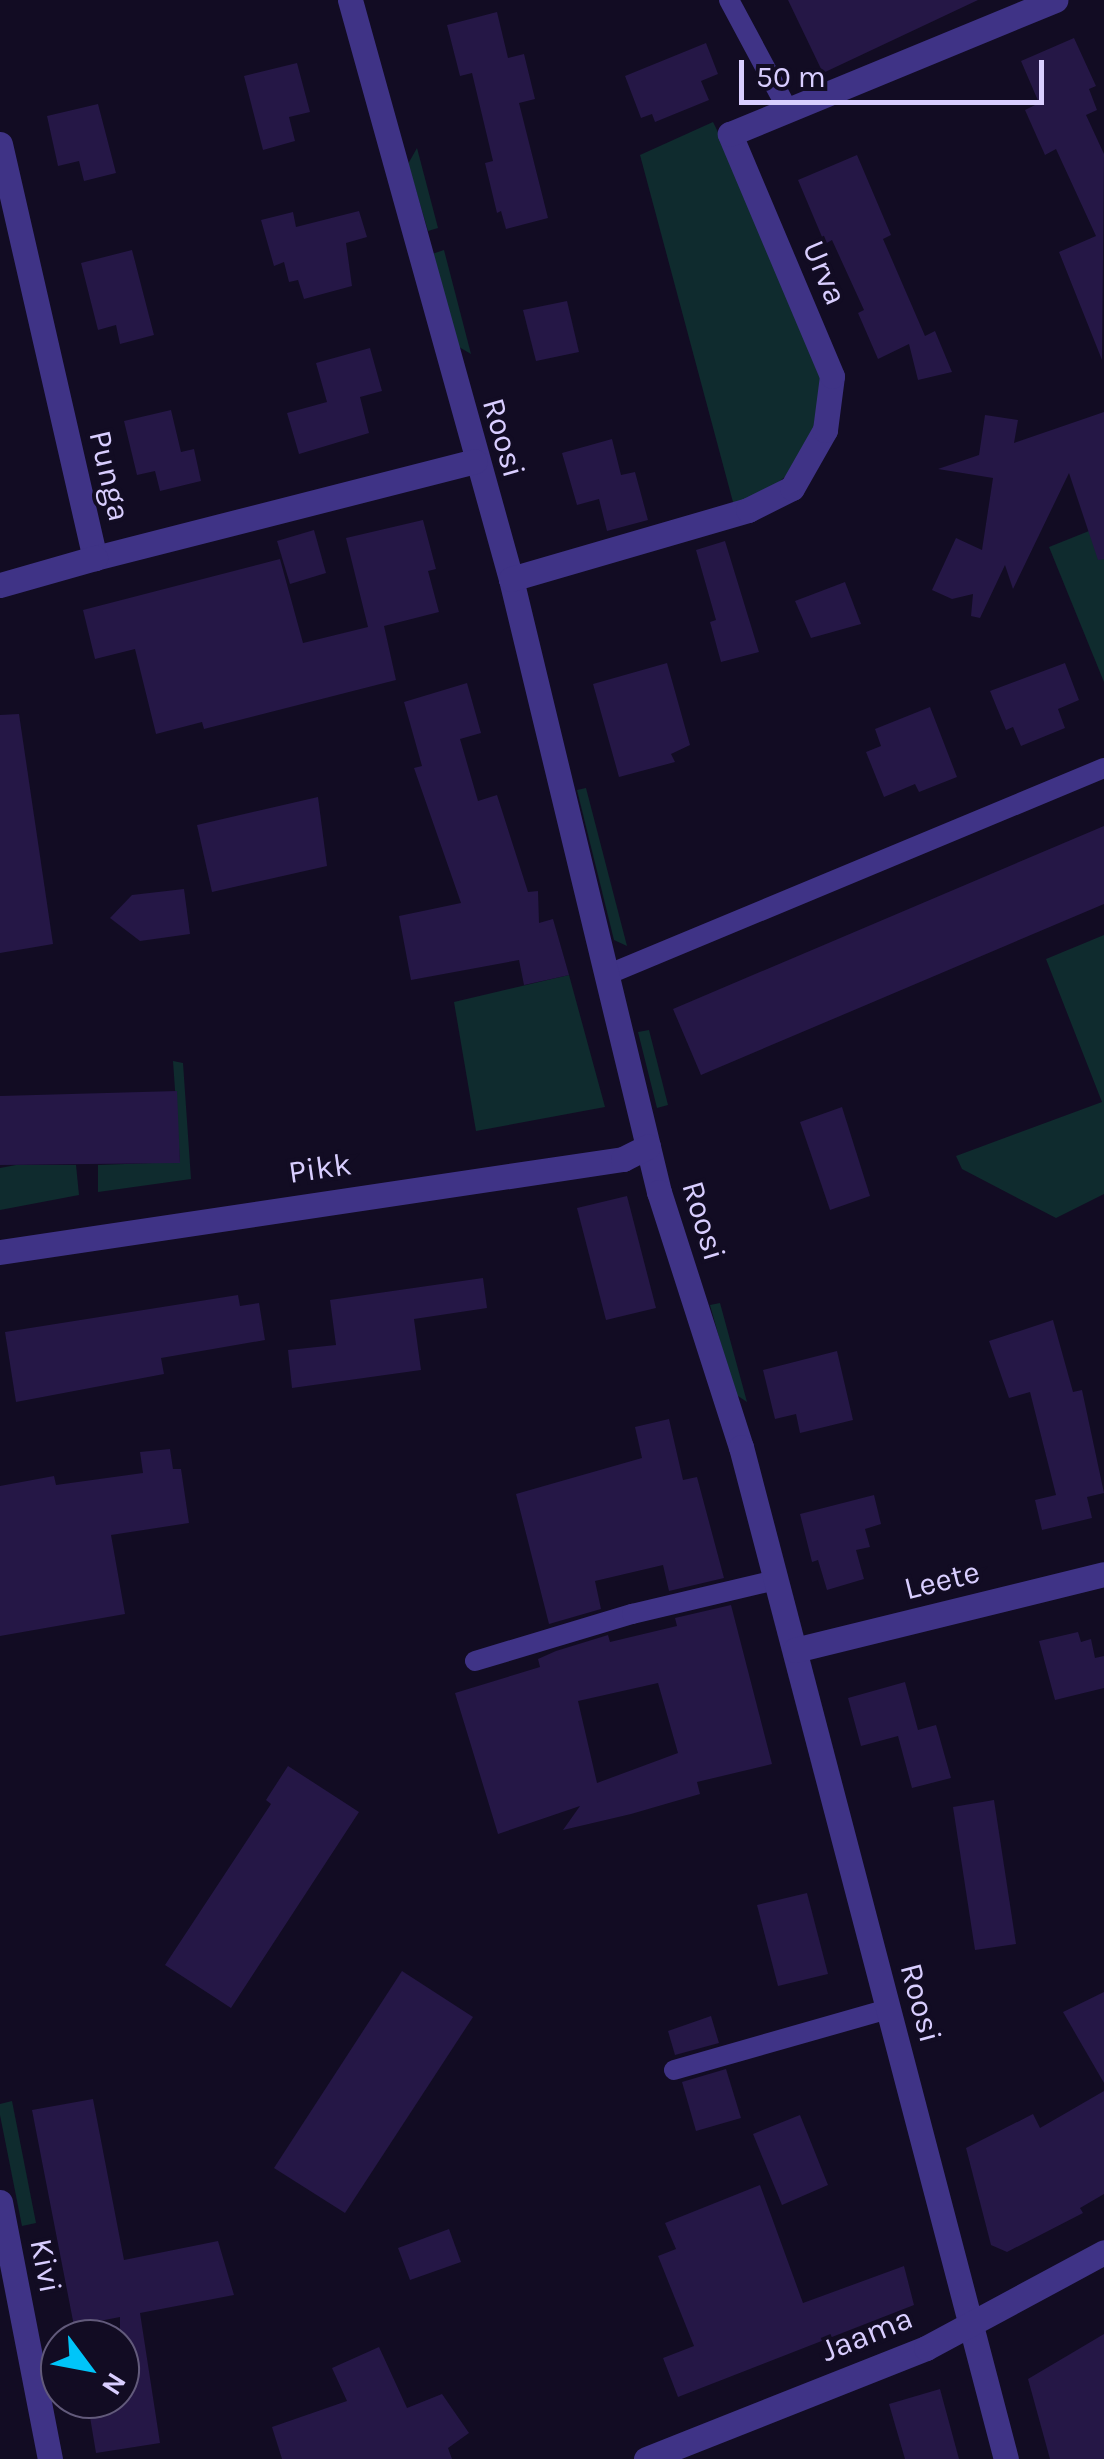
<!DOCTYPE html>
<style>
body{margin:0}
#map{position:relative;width:1104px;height:2459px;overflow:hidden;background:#120c23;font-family:Karla,sans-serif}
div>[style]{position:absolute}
.green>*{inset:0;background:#0f2b2e}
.building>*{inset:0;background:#251746}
.service>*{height:20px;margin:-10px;padding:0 10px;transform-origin:10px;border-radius:10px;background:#3f3386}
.minor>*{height:25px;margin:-12.5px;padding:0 12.5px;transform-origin:12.5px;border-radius:12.5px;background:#3f3386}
span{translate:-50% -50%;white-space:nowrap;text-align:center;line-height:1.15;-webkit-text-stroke:8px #120c23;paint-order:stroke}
.street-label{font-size:32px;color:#d9ceff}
.north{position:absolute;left:40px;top:2319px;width:100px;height:100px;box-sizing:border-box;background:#120c23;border:2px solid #625a7b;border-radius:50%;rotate:122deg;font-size:28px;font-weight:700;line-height:40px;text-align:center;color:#d9ceff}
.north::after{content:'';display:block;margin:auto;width:35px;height:45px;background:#00c5f9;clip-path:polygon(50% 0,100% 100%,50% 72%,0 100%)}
.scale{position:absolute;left:739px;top:60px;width:305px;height:45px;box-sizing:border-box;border:5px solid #d9ceff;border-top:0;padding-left:12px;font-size:30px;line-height:35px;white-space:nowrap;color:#d9ceff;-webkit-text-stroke:8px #120c23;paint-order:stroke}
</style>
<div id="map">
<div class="green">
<i style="clip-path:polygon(713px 122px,837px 373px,828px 441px,737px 517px,640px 155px)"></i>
<i style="clip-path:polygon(417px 148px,438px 228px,428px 231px,408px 164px)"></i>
<i style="clip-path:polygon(444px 250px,471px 354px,459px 347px,432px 254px)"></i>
<i style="clip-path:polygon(1104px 525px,1104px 682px,1049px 547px)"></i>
<i style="clip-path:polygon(586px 788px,627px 946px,614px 940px,577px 790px)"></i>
<i style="clip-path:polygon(1104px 935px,1104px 1194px,1056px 1218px,962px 1169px,956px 1156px,1102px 1102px,1046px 959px)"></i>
<i style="clip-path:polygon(569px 975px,605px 1107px,476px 1131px,454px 1002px)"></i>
<i style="clip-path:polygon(649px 1030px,668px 1105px,657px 1108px,638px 1032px)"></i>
<i style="clip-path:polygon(173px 1061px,183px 1063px,191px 1179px,98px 1192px,98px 1165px,180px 1162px)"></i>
<i style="clip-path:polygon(16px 1165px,76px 1165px,79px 1195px,0 1210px,0 1168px)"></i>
<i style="clip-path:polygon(720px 1303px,747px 1402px,735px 1394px,710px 1305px)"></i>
<i style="clip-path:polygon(12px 2101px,36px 2223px,22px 2226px,0 2115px,0 2104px)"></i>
</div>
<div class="building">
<i style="clip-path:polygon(788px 0,978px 0,823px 73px)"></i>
<i style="clip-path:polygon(497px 12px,508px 58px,524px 54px,535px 99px,519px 103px,548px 218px,506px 229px,501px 211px,497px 213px,485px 163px,493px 161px,472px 73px,460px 76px,447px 25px)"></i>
<i style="clip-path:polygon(1074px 38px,1096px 86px,1089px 89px,1097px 110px,1086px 115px,1104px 154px,1102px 360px,1059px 252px,1096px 236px,1056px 149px,1045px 155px,1025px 110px,1039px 103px,1021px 61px)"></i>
<i style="clip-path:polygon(706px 43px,718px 74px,701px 81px,709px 100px,655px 122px,652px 114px,641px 118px,625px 76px)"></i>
<i style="clip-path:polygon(297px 63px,310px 112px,289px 117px,295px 141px,263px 150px,244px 76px)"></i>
<i style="clip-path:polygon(98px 104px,116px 173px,84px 181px,79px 161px,58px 166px,47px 116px)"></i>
<i style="clip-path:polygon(857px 155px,891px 235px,883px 239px,925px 336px,935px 331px,952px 372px,918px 380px,909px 344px,878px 359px,858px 313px,864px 310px,832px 240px,825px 244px,798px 180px)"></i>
<i style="clip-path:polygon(359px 211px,367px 237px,346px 243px,352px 286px,304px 299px,298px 280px,289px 282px,284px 262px,274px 266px,261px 220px,293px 212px,296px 227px)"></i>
<i style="clip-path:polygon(132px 250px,154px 335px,120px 344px,116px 325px,98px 330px,81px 263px)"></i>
<i style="clip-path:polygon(567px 301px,579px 352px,536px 361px,523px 310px)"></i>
<i style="clip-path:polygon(370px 348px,382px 391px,360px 397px,369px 433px,299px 454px,287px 413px,327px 402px,316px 363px)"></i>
<i style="clip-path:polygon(171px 410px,181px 452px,194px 449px,201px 481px,160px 491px,155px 471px,137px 475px,124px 421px)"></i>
<i style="clip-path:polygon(1104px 412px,1104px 559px,1098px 560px,1069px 473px,1013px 589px,1005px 565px,980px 618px,971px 616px,973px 594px,952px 599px,932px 590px,956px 538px,982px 550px,993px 478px,938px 469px,979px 455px,985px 415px,1018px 420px,1014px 443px)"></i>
<i style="clip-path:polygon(612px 439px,621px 475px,635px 472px,648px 520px,607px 531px,599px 499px,577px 505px,562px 453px)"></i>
<i style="clip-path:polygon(423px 520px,436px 569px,428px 571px,439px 612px,384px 626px,396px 680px,204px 729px,202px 722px,156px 734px,135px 649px,95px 659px,83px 610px,280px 559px,303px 643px,368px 627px,346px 538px)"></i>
<i style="clip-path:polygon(314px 530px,326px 573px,290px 584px,277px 541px)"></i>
<i style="clip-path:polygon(725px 541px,759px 652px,721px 662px,710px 622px,716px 620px,696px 550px)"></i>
<i style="clip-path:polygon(845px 582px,861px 624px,811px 638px,795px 601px)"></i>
<i style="clip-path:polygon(667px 663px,690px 745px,671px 754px,675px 762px,619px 777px,593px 684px)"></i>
<i style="clip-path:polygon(1065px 663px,1079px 700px,1058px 709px,1065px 728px,1021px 746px,1013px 727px,1006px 730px,990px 691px)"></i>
<i style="clip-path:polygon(467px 683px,481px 733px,460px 739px,478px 801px,497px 795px,528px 892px,538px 891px,539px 923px,553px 919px,569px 975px,524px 985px,519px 960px,411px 980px,399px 916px,461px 903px,414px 768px,422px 766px,404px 702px)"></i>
<i style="clip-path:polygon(930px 707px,957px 777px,919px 792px,915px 784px,884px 797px,866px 752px,881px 746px,875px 729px)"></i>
<i style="clip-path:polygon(19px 714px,53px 944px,0 953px,0 715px)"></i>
<i style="clip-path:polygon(318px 797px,327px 866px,212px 892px,197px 825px)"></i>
<i style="clip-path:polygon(1104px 826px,1104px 904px,701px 1075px,673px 1009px)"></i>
<i style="clip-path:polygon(184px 889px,190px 934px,140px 941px,110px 918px,132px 895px)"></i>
<i style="clip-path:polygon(177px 1091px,180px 1163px,0 1165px,0 1096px)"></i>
<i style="clip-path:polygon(842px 1107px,870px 1196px,830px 1210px,800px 1122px)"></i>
<i style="clip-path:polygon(627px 1196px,656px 1308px,606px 1320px,577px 1208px)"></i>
<i style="clip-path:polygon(483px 1278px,487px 1308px,414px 1319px,421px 1370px,292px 1388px,288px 1350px,336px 1345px,330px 1300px)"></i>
<i style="clip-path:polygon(238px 1295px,240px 1306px,259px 1303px,265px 1340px,161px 1358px,164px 1374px,16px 1402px,5px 1332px)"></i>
<i style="clip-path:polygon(1053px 1320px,1073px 1392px,1082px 1390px,1104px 1493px,1087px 1497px,1092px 1518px,1042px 1530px,1035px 1500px,1056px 1495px,1030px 1392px,1009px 1398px,989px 1341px)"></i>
<i style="clip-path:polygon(837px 1351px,853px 1420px,800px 1433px,796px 1414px,775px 1419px,763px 1370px)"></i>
<i style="clip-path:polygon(669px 1419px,683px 1480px,697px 1477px,724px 1578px,669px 1591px,663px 1565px,595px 1581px,601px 1609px,549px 1624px,516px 1494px,642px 1458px,635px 1427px)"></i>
<i style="clip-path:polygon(170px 1449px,173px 1469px,181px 1469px,189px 1523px,111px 1535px,125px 1614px,0 1636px,0 1486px,54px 1476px,56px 1485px,143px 1473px,140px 1452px)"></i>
<i style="clip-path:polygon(874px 1495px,881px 1524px,865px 1529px,870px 1547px,856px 1550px,864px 1579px,827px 1590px,818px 1560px,812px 1562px,800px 1514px)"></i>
<i style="clip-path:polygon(evenodd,731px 1605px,772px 1764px,697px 1782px,700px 1794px,631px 1814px,563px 1830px,580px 1806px,498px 1834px,455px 1693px,540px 1667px,538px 1659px,556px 1651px,608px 1635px,610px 1642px,677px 1626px,675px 1618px,731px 1605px,658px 1683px,678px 1753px,597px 1783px,578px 1701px,658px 1683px)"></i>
<i style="clip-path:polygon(1078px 1632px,1081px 1642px,1091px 1639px,1095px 1658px,1104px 1656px,1104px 1688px,1055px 1700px,1039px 1641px)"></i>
<i style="clip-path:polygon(905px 1682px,918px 1730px,936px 1725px,951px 1778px,912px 1788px,898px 1736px,861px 1746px,848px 1698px)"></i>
<i style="clip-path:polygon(288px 1766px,359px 1812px,231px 2008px,165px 1965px,271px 1804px,266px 1800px)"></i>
<i style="clip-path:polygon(994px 1800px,1016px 1944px,975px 1950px,953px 1807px)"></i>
<i style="clip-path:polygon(807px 1893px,828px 1974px,778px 1986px,757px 1905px)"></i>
<i style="clip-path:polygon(402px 1971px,473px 2017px,345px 2213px,274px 2168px)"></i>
<i style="clip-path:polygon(1104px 1992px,1104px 2083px,1063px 2012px)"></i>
<i style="clip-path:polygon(711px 2016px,719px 2043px,675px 2055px,668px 2031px)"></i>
<i style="clip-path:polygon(726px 2069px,741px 2118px,696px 2131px,682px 2082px)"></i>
<i style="clip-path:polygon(1104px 2091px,1104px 2194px,1080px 2208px,1083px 2213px,1007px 2252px,991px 2245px,966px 2148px,1033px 2114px,1040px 2128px)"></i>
<i style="clip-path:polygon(93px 2099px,124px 2260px,218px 2241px,234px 2295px,140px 2313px,160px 2443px,96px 2453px,87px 2399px,120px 2399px,120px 2317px,74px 2326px,32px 2110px)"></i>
<i style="clip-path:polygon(800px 2115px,828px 2185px,782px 2205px,753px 2134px)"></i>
<i style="clip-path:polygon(760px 2185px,803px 2303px,904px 2266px,914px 2305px,678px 2397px,663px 2358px,694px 2346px,658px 2256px,676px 2249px,665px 2223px)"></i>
<i style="clip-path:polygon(449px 2229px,461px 2262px,410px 2280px,398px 2248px)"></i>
<i style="clip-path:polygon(1104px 2334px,1104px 2459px,1050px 2459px,1028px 2379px)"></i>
<i style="clip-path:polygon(379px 2347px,407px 2408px,442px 2394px,469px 2433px,448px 2448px,452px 2459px,282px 2459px,272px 2427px,347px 2401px,332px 2368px)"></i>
<i style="clip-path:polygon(940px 2389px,959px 2459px,905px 2459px,889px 2404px)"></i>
</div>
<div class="service">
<i style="left:729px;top:0;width:125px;rotate:61.8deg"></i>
<i style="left:609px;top:974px;width:536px;rotate:-22.6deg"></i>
<i style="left:475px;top:1661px;width:164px;rotate:-16.7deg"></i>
<i style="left:632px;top:1614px;width:148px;rotate:-13.3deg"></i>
<i style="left:674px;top:2070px;width:223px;rotate:-15.9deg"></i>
</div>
<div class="minor">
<i style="left:350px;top:0;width:601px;rotate:74.46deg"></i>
<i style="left:511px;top:579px;width:631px;rotate:76.43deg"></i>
<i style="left:659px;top:1192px;width:268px;rotate:72.2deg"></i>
<i style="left:741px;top:1447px;width:1046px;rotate:75.33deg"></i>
<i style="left:0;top:144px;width:425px;rotate:77.1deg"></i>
<i style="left:95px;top:558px;width:392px;rotate:-14.3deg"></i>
<i style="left:511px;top:579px;width:247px;rotate:-16.2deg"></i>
<i style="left:748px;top:510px;width:49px;rotate:-26.6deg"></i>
<i style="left:792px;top:488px;width:67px;rotate:-60.4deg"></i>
<i style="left:825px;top:430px;width:54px;rotate:-82.6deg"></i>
<i style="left:832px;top:376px;width:263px;rotate:-112.9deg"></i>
<i style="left:730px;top:134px;width:352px;rotate:-22.4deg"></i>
<i style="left:0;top:585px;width:99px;rotate:-15.9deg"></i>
<i style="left:0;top:1252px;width:630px;rotate:-8.49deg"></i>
<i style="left:623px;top:1159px;width:28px;rotate:-27deg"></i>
<i style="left:795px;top:1650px;width:318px;rotate:-13.8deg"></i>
<i style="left:0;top:2202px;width:262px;rotate:79deg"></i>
<i style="left:646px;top:2459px;width:301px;rotate:-21.6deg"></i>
<i style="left:926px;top:2348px;width:202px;rotate:-28.3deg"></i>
</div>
<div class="street-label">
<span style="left:824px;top:273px;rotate:67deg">Urva</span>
<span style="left:503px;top:438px;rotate:74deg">Roosi</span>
<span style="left:109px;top:476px;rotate:77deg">Punga</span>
<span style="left:320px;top:1169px;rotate:-8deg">Pikk</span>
<span style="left:703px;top:1221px;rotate:73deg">Roosi</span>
<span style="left:942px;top:1581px;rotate:-14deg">Leete</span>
<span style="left:920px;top:2003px;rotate:75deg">Roosi</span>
<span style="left:45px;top:2266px;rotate:79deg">Kivi</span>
<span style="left:867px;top:2335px;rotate:-22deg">Jaama</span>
</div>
<div class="north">N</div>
<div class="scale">50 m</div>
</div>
